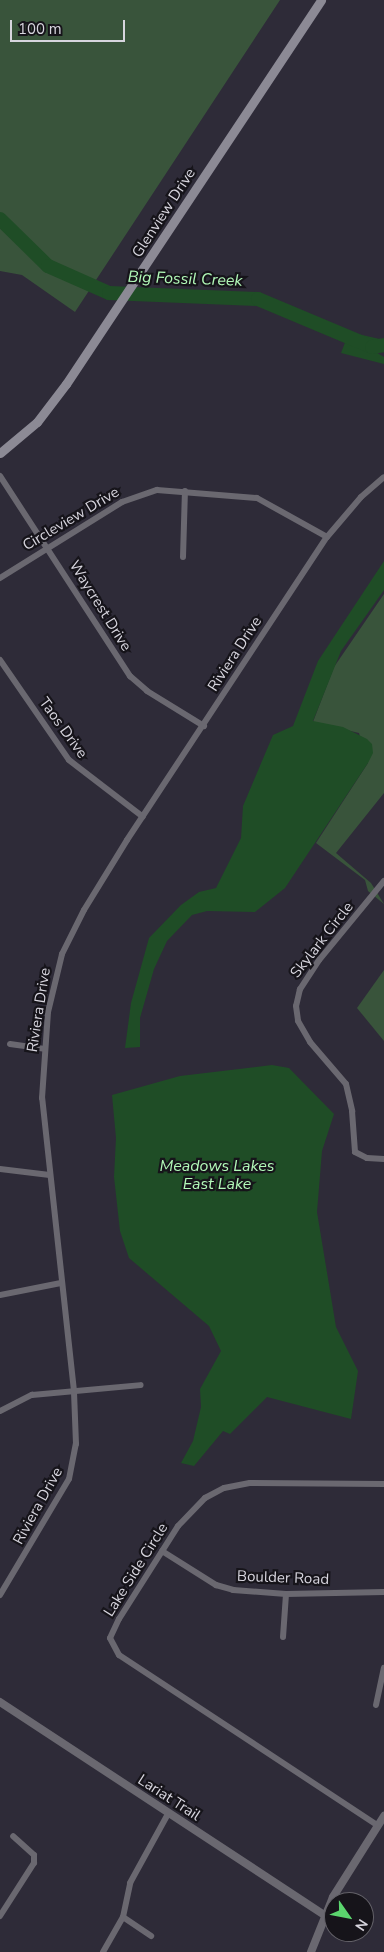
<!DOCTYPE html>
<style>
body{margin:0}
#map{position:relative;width:384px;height:1952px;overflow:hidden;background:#2e2b38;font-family:"Nunito Sans",sans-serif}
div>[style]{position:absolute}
.green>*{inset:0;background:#39543b}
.water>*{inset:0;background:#1f4d26}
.river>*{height:14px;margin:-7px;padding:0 7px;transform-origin:7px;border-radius:7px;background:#1f4d26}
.minor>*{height:6px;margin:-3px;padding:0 3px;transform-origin:3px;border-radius:3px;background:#6a6870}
.tertiary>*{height:8px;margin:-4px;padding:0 4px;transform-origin:4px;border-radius:4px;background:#6a6870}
.secondary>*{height:9px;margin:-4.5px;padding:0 4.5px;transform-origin:4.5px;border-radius:4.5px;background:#8c8a95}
span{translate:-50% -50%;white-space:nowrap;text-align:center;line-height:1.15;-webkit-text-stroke:4.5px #16141a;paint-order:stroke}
.street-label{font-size:15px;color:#d7d5de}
.water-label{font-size:16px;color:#b2f9b8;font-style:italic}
.north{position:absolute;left:324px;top:1892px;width:50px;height:50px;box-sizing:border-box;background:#16141a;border:1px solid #636168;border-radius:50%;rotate:123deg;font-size:14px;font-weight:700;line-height:20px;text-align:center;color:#d7d5de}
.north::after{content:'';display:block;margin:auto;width:18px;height:22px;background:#5bd56e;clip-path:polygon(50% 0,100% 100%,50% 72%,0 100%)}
.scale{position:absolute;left:10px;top:20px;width:115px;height:22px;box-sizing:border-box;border:2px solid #d7d5de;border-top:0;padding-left:6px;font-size:15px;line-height:18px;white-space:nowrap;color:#d7d5de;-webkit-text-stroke:4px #16141a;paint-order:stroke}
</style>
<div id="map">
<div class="green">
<i style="clip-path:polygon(0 0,280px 0,75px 312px,22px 275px,0 271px)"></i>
<i style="clip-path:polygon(384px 594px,384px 793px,336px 853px,371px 883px,384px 904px,368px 891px,365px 880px,316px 843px,368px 763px,359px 733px,313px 722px,334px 667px)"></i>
<i style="clip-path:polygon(384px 970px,384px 1041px,357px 1008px)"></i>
</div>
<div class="water">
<i style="clip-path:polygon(349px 332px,384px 340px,384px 349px,374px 351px,384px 357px,384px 364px,341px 353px)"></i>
<i style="clip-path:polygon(384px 561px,384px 590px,341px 651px,313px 721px,343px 727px,367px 739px,372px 744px,373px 753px,368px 763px,285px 888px,255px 912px,207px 911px,192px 915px,167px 941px,154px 969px,140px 1018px,140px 1047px,125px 1048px,131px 1003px,149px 938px,181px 905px,199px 892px,216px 888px,241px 838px,243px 806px,273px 735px,293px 726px,318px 661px)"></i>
<i style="clip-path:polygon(272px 1065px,289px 1068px,334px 1114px,322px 1151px,317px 1212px,336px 1327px,358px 1371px,351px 1419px,267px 1397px,230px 1434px,223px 1431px,194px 1466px,181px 1463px,193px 1441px,201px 1407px,200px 1389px,221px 1351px,209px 1326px,129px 1258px,120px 1231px,114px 1177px,116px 1138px,112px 1095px,180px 1076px)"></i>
</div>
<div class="river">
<i style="left:0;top:219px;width:67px;rotate:44.4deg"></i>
<i style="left:48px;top:266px;width:67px;rotate:23.9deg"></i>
<i style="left:109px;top:293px;width:149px;rotate:2.3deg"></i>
<i style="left:258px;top:299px;width:124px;rotate:22.8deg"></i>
<i style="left:372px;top:347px;width:12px;rotate:-9deg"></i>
</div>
<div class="minor">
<i style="left:0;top:476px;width:239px;rotate:57deg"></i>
<i style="left:130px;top:676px;width:23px;rotate:41deg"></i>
<i style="left:147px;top:691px;width:67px;rotate:31.6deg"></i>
<i style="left:183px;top:557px;width:66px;rotate:-88.3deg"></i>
<i style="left:0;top:578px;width:144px;rotate:-31.9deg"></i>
<i style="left:122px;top:502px;width:37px;rotate:-19deg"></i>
<i style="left:157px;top:490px;width:100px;rotate:4.6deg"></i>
<i style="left:257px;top:498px;width:80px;rotate:29.1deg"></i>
<i style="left:0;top:660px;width:121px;rotate:55.4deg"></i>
<i style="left:69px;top:760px;width:93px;rotate:37.6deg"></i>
<i style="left:384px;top:881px;width:102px;rotate:129.4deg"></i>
<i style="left:319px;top:960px;width:35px;rotate:123deg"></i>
<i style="left:300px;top:989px;width:17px;rotate:103deg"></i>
<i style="left:296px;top:1006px;width:15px;rotate:82deg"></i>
<i style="left:298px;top:1021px;width:24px;rotate:60deg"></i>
<i style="left:310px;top:1042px;width:55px;rotate:49.4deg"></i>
<i style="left:346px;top:1084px;width:28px;rotate:77deg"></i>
<i style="left:352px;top:1111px;width:41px;rotate:85.8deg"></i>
<i style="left:355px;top:1152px;width:13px;rotate:27deg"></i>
<i style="left:367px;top:1158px;width:17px;rotate:3deg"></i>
<i style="left:10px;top:1044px;width:35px;rotate:8deg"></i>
<i style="left:0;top:1169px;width:50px;rotate:6.8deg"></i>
<i style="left:0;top:1295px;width:62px;rotate:-11.1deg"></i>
<i style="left:0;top:1411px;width:36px;rotate:-27deg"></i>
<i style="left:32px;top:1395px;width:109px;rotate:-5.2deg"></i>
<i style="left:162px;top:1551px;width:64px;rotate:32.2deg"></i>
<i style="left:216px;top:1585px;width:18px;rotate:16deg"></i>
<i style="left:233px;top:1590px;width:53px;rotate:4.3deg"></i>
<i style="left:286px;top:1594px;width:98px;rotate:-1.2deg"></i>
<i style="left:0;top:1595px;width:135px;rotate:-59.3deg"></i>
<i style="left:69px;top:1479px;width:36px;rotate:-79deg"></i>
<i style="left:76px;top:1444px;width:53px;rotate:-92.2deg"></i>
<i style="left:74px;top:1391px;width:295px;rotate:-96.2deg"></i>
<i style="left:42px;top:1098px;width:86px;rotate:-86deg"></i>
<i style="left:48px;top:1012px;width:60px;rotate:-76.4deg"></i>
<i style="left:62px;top:954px;width:49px;rotate:-63.4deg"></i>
<i style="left:84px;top:910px;width:82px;rotate:-58.4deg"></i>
<i style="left:127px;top:840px;width:363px;rotate:-56.6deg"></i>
<i style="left:327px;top:537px;width:52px;rotate:-49.6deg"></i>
<i style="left:361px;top:497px;width:30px;rotate:-41deg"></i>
<i style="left:283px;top:1637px;width:43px;rotate:-86deg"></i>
<i style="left:376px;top:1705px;width:38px;rotate:-78deg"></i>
<i style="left:377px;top:1825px;width:309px;rotate:-146.6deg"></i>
<i style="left:119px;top:1655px;width:19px;rotate:-118deg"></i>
<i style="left:110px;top:1638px;width:21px;rotate:-65deg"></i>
<i style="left:119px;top:1619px;width:110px;rotate:-57.6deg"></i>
<i style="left:178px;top:1526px;width:39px;rotate:-46deg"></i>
<i style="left:205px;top:1498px;width:21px;rotate:-28deg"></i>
<i style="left:224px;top:1488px;width:26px;rotate:-11deg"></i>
<i style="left:250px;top:1483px;width:134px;rotate:0.4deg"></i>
<i style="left:0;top:1916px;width:63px;rotate:-57.3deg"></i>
<i style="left:34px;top:1863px;width:8px;rotate:-90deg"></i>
<i style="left:34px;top:1855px;width:28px;rotate:-138deg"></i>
<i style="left:123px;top:1917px;width:34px;rotate:34deg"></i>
<i style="left:103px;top:1952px;width:40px;rotate:-60.3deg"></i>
<i style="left:123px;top:1917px;width:35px;rotate:-78deg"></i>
<i style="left:130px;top:1883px;width:79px;rotate:-61.2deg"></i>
</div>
<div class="tertiary">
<i style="left:0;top:1702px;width:388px;rotate:33.3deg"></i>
<i style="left:311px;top:1952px;width:59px;rotate:-68.2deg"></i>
<i style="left:333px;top:1897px;width:96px;rotate:-57.8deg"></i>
</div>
<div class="secondary">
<i style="left:0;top:453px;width:48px;rotate:-40deg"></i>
<i style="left:37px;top:422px;width:48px;rotate:-52.7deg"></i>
<i style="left:66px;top:384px;width:461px;rotate:-56.4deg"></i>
</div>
<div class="street-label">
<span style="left:164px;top:213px;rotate:-57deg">Glenview Drive</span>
<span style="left:71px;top:519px;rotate:-31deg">Circleview Drive</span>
<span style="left:100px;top:606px;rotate:58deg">Waycrest Drive</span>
<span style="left:235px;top:654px;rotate:-57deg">Riviera Drive</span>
<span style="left:63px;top:728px;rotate:54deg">Taos Drive</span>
<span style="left:322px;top:940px;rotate:-52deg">Skylark Circle</span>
<span style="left:39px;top:1010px;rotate:-81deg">Riviera Drive</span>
<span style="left:38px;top:1506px;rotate:-61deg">Riviera Drive</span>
<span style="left:136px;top:1570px;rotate:-58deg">Lake Side Circle</span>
<span style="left:283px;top:1578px;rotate:2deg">Boulder Road</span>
<span style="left:169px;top:1798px;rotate:33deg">Lariat Trail</span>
</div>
<div class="water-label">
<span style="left:185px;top:279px;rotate:2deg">Big Fossil Creek</span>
<span style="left:217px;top:1175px">Meadows Lakes<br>East Lake</span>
</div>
<div class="north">N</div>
<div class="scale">100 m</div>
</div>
